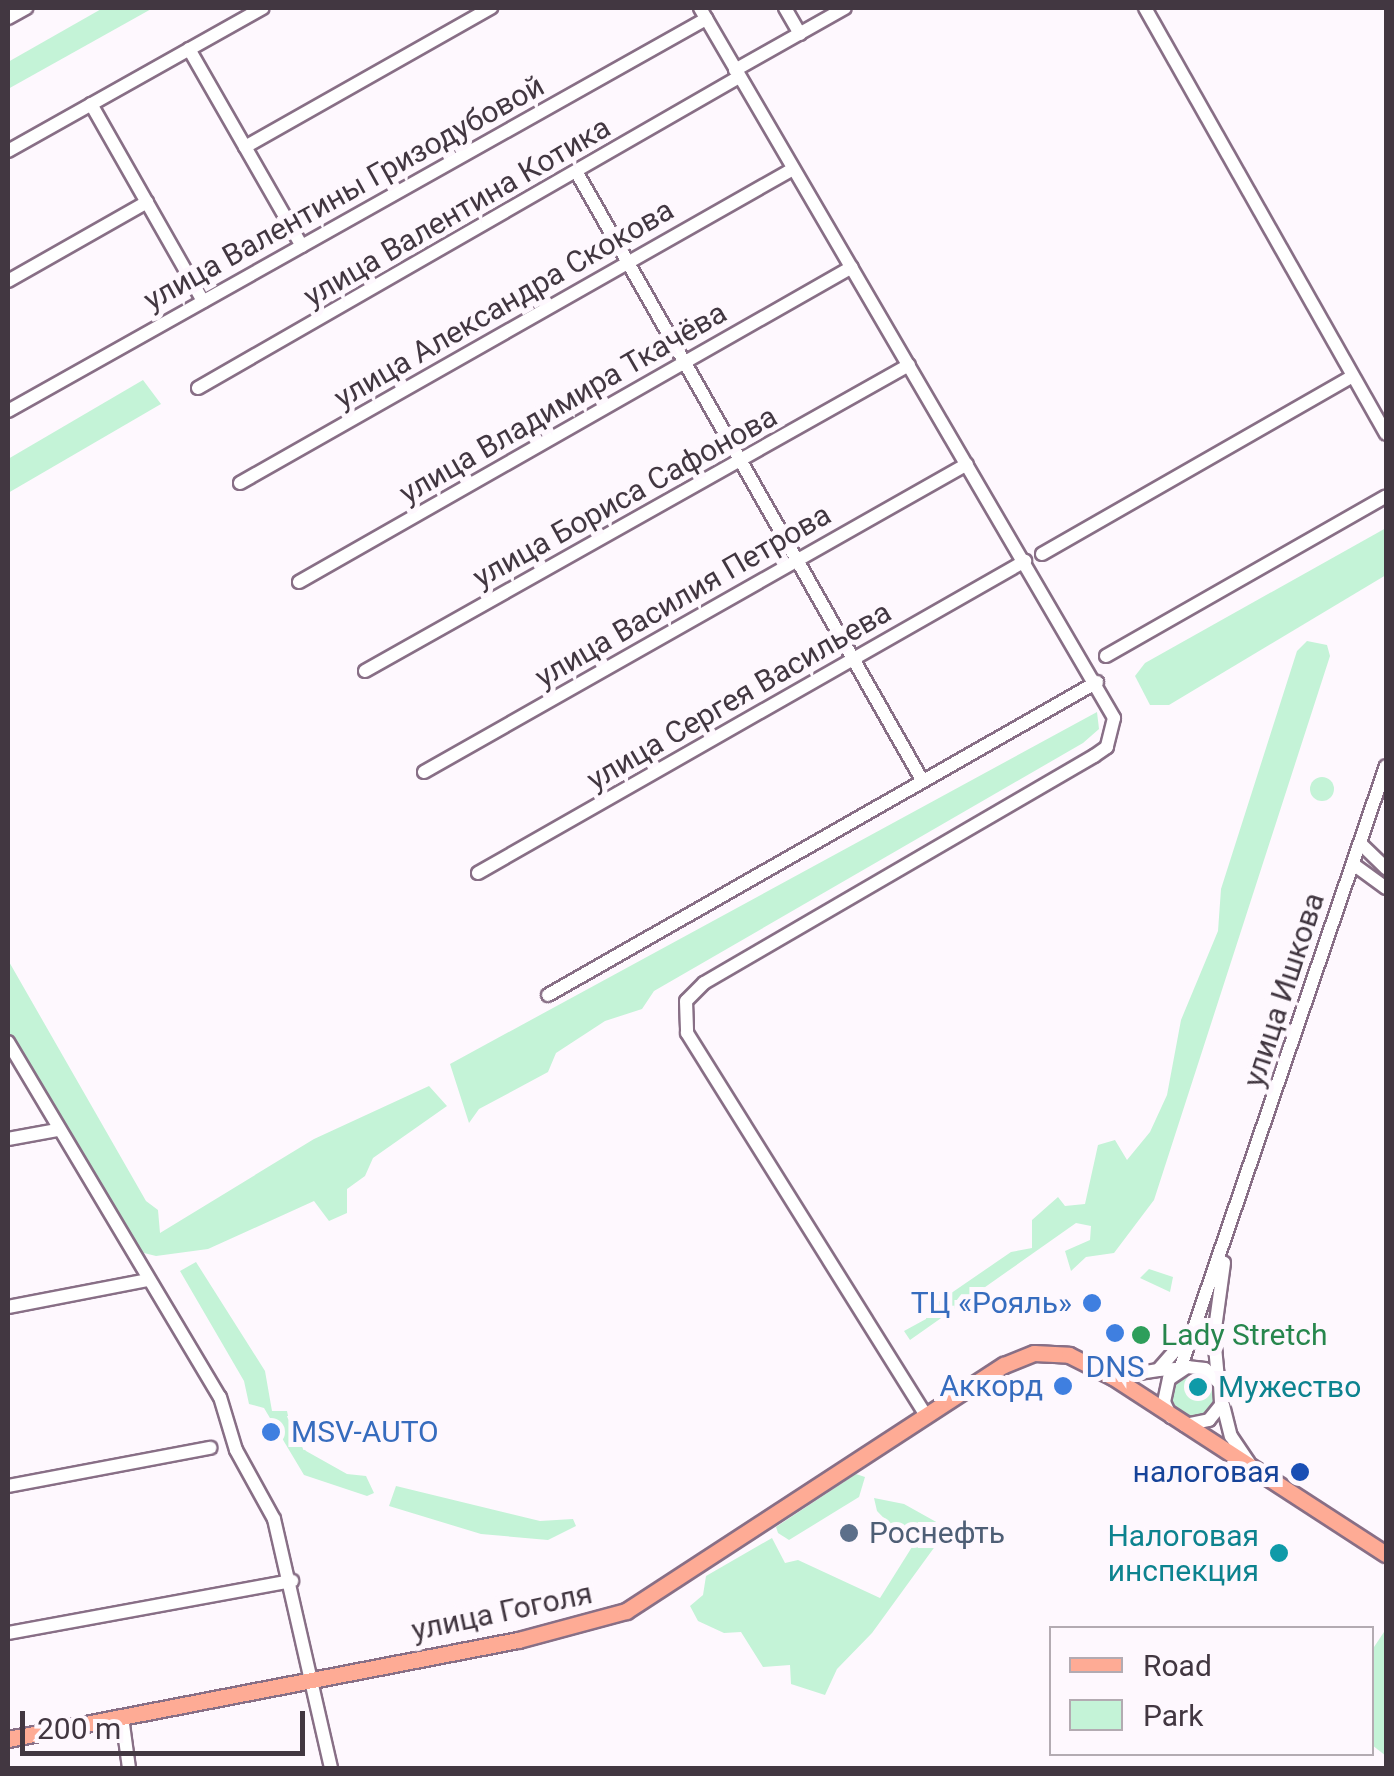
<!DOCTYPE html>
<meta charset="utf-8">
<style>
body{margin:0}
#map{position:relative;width:1394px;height:1776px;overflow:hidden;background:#fef8fe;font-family:Roboto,sans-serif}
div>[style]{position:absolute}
.green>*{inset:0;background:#c4f3d7}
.round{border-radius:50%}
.roads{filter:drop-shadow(2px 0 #886f86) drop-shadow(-2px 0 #886f86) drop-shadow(0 2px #886f86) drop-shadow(0 -2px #886f86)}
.minor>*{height:12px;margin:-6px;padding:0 6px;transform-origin:6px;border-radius:6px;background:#fff}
.major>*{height:15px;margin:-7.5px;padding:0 7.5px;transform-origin:7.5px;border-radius:7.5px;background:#feab95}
.dots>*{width:28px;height:28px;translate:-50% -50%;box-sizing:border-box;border:5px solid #fef8fe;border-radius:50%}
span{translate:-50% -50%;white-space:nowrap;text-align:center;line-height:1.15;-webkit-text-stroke:10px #fef8fe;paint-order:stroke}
.street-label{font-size:30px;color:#423741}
.shop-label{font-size:30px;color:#366cbe}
.right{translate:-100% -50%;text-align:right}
.left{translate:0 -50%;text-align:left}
.leisure-label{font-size:30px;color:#27864d}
.culture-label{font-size:30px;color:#0d838f}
.transit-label{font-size:30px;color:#164399}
.service-label{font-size:30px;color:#4e5e75}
.frame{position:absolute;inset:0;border:10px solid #423741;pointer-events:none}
.legend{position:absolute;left:1049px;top:1626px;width:325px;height:130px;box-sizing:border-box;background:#fef8fe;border:2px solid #b3abb2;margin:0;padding:12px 18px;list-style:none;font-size:30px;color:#423741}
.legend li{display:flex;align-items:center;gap:20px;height:50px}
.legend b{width:50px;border:2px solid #b3abb2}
.scale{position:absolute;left:20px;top:1711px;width:285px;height:45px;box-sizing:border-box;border:5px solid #423741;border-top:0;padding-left:12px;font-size:30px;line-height:35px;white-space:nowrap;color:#423741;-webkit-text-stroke:8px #fef8fe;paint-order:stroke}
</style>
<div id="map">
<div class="green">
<i style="clip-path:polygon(103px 8px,153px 8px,8px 89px,8px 62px)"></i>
<i style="clip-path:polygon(143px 380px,161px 404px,8px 493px,8px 459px)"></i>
<i style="clip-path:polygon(1386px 528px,1386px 575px,1169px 705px,1150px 705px,1135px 676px,1145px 663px)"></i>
<i style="clip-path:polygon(1307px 641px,1327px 645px,1330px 656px,1154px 1200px,1114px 1253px,1086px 1257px,1071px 1271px,1065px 1251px,1090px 1240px,1091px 1226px,1076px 1223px,910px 1340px,904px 1331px,926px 1319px,928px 1309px,1011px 1252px,1032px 1248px,1032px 1220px,1058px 1197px,1065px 1206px,1085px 1204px,1098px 1145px,1115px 1140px,1127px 1160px,1150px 1132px,1167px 1095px,1181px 1020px,1218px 931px,1221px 889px,1297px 651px)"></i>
<i style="clip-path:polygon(1097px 712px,1099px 729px,1083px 743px,654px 991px,642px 1009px,605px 1021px,556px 1053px,548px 1072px,479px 1109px,469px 1123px,450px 1064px)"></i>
<i class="round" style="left:1310px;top:777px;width:24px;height:24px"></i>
<i style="clip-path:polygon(8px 960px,146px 1201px,158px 1210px,160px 1233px,314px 1139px,429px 1086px,447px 1106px,373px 1158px,365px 1176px,347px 1189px,347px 1213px,329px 1221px,314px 1201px,208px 1249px,156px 1256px,136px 1251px,8px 1033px)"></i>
<i style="clip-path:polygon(196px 1262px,265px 1371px,272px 1411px,287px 1411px,292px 1434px,306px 1451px,347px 1474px,366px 1476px,374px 1493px,367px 1496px,304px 1475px,264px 1408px,249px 1404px,244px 1381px,180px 1271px)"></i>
<i style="clip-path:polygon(1149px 1269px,1173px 1277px,1170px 1292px,1140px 1278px)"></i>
<i class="round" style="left:1171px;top:1373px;width:44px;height:44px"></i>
<i style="clip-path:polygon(856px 1474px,865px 1477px,859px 1497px,789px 1540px,778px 1533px,776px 1527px)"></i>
<i style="clip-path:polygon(396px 1486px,540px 1521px,573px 1519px,576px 1526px,548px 1540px,481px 1534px,389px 1506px)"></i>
<i style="clip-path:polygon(874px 1498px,904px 1504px,956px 1533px,950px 1544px,936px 1545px,872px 1633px,837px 1669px,825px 1695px,791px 1684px,790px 1665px,763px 1667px,741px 1632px,724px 1633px,698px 1621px,690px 1606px,703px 1595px,706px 1576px,772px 1538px,785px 1563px,798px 1560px,880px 1598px,912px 1547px,877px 1511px)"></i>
<i style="clip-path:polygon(1386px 1629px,1386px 1756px,1372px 1745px,1372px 1650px)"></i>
</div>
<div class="roads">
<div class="minor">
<i style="left:700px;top:8px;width:822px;rotate:59.75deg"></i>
<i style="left:1114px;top:718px;width:30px;rotate:104deg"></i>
<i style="left:1107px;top:747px;width:16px;rotate:145deg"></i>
<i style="left:1094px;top:756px;width:451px;rotate:149.8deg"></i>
<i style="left:704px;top:983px;width:25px;rotate:135deg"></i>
<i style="left:686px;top:1001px;width:32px;rotate:88deg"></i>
<i style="left:687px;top:1033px;width:451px;rotate:58deg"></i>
<i style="left:785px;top:8px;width:30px;rotate:60deg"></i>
<i style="left:1145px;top:8px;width:489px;rotate:60.5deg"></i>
<i style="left:8px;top:18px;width:21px;rotate:-29deg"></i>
<i style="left:189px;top:49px;width:227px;rotate:60.2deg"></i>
<i style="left:735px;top:70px;width:126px;rotate:-29.4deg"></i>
<i style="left:91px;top:104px;width:227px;rotate:60.4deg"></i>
<i style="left:245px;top:147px;width:283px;rotate:-29.5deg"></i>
<i style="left:8px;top:151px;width:292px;rotate:-29.3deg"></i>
<i style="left:577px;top:173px;width:698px;rotate:60.39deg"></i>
<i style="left:8px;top:281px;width:160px;rotate:-29.6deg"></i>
<i style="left:198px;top:388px;width:624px;rotate:-29.89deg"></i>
<i style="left:8px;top:411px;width:801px;rotate:-29.32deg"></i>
<i style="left:240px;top:483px;width:636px;rotate:-29.59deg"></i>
<i style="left:1042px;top:554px;width:358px;rotate:-29.8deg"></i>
<i style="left:299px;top:582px;width:636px;rotate:-29.67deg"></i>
<i style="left:1106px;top:656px;width:322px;rotate:-29.7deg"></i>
<i style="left:365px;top:671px;width:624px;rotate:-29.36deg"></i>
<i style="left:424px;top:772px;width:624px;rotate:-29.56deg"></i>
<i style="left:1361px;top:844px;width:35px;rotate:44deg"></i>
<i style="left:1353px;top:864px;width:41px;rotate:36deg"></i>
<i style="left:478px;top:873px;width:630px;rotate:-29.7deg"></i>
<i style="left:548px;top:995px;width:632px;rotate:-29.69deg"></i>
<i style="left:8px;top:1042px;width:413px;rotate:59.2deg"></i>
<i style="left:220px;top:1397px;width:55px;rotate:73.2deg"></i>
<i style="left:236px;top:1450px;width:79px;rotate:61.2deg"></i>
<i style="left:274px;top:1519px;width:255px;rotate:77.1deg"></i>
<i style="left:8px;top:1139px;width:50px;rotate:-10.4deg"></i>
<i style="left:8px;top:1307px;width:143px;rotate:-10.9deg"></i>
<i style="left:1158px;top:1370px;width:22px;rotate:-3deg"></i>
<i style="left:1180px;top:1369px;width:637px;rotate:-71.14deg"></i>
<i style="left:1113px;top:1377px;width:46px;rotate:-8.8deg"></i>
<i style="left:1158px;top:1370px;width:43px;rotate:-48.8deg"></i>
<i style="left:1218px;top:1379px;width:43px;rotate:-95.3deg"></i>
<i style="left:1214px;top:1336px;width:74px;rotate:-82.2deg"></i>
<i style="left:1223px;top:1405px;width:32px;rotate:76deg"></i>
<i style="left:1231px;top:1436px;width:32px;rotate:56deg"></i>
<i style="left:1171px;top:1417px;width:17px;rotate:-115deg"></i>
<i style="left:1164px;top:1402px;width:24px;rotate:-78deg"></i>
<i style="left:1169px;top:1379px;width:22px;rotate:-34deg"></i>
<i style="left:1187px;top:1367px;width:18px;rotate:6deg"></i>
<i style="left:1205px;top:1369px;width:21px;rotate:45deg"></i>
<i style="left:1220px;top:1384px;width:21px;rotate:87deg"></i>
<i style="left:1221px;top:1405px;width:19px;rotate:129deg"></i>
<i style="left:1209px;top:1420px;width:25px;rotate:168deg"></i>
<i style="left:8px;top:1486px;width:206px;rotate:-10.7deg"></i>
<i style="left:8px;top:1633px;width:289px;rotate:-10.4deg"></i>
<i style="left:122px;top:1717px;width:51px;rotate:82.2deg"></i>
</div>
<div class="major">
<i style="left:8px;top:1739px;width:520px;rotate:-10.99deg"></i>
<i style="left:518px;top:1640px;width:112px;rotate:-15deg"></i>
<i style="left:626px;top:1611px;width:451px;rotate:-33.1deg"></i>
<i style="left:1004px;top:1365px;width:32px;rotate:-22deg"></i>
<i style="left:1034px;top:1353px;width:35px;rotate:3deg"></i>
<i style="left:1069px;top:1355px;width:49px;rotate:26.6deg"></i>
<i style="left:1113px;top:1377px;width:325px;rotate:33deg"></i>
</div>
</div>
<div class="dots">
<i style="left:1092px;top:1303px;background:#3f7fe0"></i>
<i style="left:1115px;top:1333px;background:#3f7fe0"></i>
<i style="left:1141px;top:1335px;background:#2e9e5b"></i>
<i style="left:1063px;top:1386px;background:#3f7fe0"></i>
<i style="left:1198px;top:1387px;background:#0f9aa8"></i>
<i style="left:271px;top:1432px;background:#3f7fe0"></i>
<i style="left:1300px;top:1472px;background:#1a4fb4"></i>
<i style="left:849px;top:1533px;background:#5c6f8a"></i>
<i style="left:1279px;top:1553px;background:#0f9aa8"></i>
</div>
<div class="street-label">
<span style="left:344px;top:193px;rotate:-29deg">улица Валентины Гризодубовой</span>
<span style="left:457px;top:212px;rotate:-30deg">улица Валентина Котика</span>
<span style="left:504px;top:304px;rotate:-30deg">улица Александра Скокова</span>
<span style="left:563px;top:403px;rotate:-30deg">улица Владимира Ткачёва</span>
<span style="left:625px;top:497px;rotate:-29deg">улица Бориса Сафонова</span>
<span style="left:683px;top:596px;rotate:-30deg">улица Василия Петрова</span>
<span style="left:739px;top:696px;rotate:-30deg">улица Сергея Васильева</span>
<span style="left:1284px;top:990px;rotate:-72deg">улица Ишкова</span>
<span style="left:502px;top:1612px;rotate:-12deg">улица Гоголя</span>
</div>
<div class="shop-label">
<span class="right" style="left:1072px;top:1303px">ТЦ «Рояль»</span>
<span style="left:1115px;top:1367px">DNS</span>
<span class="right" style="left:1043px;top:1386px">Аккорд</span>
<span class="left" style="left:291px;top:1432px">MSV-AUTO</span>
</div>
<div class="leisure-label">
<span class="left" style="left:1161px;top:1335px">Lady Stretch</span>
</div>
<div class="culture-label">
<span class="left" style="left:1218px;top:1387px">Мужество</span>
<span class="right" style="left:1259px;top:1553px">Налоговая<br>инспекция</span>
</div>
<div class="transit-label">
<span class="right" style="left:1280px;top:1472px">налоговая</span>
</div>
<div class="service-label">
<span class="left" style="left:869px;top:1533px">Роснефть</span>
</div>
<div class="frame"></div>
<ul class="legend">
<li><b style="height:12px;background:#feab95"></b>Road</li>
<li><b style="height:28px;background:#c4f3d7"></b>Park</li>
</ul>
<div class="scale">200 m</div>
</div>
